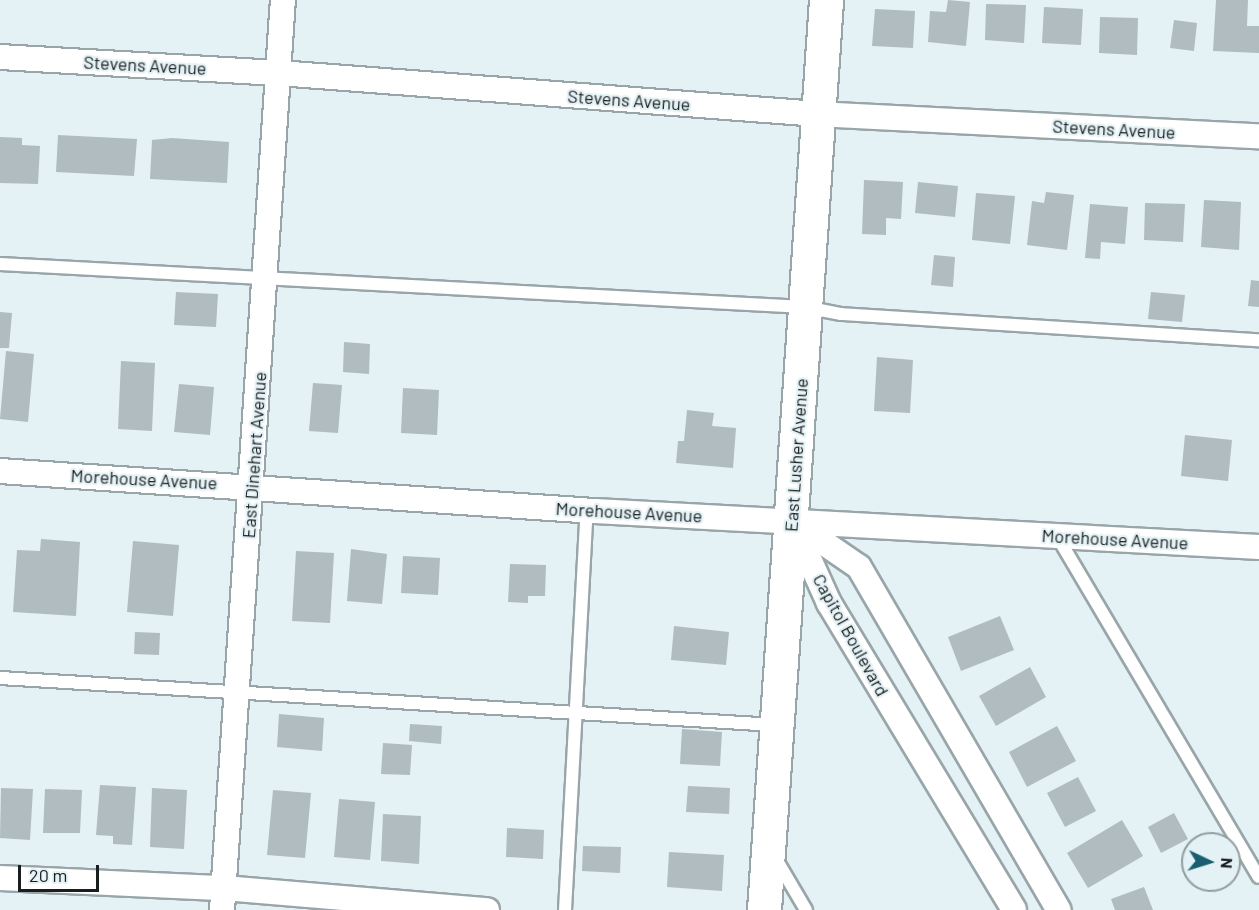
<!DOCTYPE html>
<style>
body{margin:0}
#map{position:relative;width:1259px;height:910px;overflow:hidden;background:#e4f1f5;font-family:Barlow,sans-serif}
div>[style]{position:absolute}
.building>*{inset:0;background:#b0bcc0}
.roads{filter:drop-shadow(2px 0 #98a5a9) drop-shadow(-2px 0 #98a5a9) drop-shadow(0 2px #98a5a9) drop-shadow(0 -2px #98a5a9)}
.lane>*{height:12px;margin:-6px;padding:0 6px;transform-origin:6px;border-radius:6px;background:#fff}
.street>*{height:24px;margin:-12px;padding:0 12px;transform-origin:12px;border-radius:12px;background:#fff}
.primary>*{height:33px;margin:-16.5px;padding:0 16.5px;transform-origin:16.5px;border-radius:16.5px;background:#fff}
span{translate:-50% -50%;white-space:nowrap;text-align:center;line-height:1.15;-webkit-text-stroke:4.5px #e4f1f5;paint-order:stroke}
.street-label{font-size:18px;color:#191e1f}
.north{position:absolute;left:1181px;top:832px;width:60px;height:60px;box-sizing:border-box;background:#e4f1f5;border:2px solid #939d9f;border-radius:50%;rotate:94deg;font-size:16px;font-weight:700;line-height:24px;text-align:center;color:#191e1f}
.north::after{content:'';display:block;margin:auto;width:21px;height:27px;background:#195f71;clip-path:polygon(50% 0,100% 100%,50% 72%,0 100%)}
.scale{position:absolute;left:18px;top:865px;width:81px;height:27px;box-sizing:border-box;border:3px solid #191e1f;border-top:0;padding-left:8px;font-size:18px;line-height:21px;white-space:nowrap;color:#191e1f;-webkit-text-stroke:4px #e4f1f5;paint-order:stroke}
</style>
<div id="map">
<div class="building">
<i style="clip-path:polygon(948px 0,970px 2px,966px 46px,928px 42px,930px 11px,946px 12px)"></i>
<i style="clip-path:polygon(1216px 0,1248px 0,1247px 26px,1259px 26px,1259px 53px,1213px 51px)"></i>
<i style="clip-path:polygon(986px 4px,1026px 5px,1024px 43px,985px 40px)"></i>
<i style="clip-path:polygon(1044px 7px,1083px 9px,1081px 45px,1042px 43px)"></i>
<i style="clip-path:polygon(875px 9px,915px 11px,913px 48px,872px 46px)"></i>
<i style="clip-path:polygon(1100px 17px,1138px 18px,1137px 55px,1099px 53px)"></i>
<i style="clip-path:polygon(1174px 20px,1197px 23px,1194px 51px,1170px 48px)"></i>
<i style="clip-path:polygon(58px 135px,137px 139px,134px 176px,56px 172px)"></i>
<i style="clip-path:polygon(0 137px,22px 138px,22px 145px,40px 146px,38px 184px,0 183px)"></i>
<i style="clip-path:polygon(172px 138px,229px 142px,227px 183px,150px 179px,152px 140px)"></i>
<i style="clip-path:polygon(864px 180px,903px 182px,901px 219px,886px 218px,886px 235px,862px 234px)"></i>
<i style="clip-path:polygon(918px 182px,958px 186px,955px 217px,915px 213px)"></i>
<i style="clip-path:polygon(1046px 192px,1074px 195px,1067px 250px,1027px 245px,1032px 201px,1044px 203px)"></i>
<i style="clip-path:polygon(976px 193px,1015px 196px,1010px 244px,972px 240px)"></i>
<i style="clip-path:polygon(1204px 200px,1241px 202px,1239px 250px,1201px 247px)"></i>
<i style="clip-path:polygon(1145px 203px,1185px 204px,1183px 242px,1144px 240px)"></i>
<i style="clip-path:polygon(1090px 204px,1128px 207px,1125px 244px,1101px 242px,1100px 259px,1085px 258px)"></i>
<i style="clip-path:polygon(934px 255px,955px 257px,953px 287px,931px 285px)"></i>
<i style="clip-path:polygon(1251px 280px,1259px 281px,1259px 307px,1248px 306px)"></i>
<i style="clip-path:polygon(176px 292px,218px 294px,216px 327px,174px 325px)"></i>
<i style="clip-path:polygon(1151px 292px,1185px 295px,1182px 322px,1148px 319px)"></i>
<i style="clip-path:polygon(0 312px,12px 313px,9px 348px,0 348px)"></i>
<i style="clip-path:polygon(344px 342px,370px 344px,369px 374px,343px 372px)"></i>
<i style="clip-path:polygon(6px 351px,34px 354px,28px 422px,0 419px)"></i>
<i style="clip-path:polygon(877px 357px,913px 360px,910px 413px,874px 411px)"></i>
<i style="clip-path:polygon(121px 361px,155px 363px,152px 431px,118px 429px)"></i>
<i style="clip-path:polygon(313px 383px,342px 385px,338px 433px,309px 431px)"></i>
<i style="clip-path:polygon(179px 384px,214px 387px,210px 435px,174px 432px)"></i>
<i style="clip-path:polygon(403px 388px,439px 390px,437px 435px,401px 433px)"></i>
<i style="clip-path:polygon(687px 410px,714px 413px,712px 426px,736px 428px,733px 468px,676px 463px,678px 441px,684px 441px)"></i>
<i style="clip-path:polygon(1185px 435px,1232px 440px,1228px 481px,1181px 476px)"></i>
<i style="clip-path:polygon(41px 539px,80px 542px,76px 616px,13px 612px,17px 550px,40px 551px)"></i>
<i style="clip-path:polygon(133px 541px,179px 545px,173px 616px,127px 612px)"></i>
<i style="clip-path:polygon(351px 549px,387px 554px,382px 604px,347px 601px)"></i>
<i style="clip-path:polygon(296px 551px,334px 553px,330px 623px,292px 621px)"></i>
<i style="clip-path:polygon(403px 556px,440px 558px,438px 595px,401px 593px)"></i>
<i style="clip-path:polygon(510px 564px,546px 565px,545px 596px,528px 596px,528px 603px,508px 602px)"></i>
<i style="clip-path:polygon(1000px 616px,1014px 650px,961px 671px,948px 637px)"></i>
<i style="clip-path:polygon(674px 626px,729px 632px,726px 665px,671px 660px)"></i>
<i style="clip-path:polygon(135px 632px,160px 633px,159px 655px,134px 654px)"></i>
<i style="clip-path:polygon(1030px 667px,1046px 697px,996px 726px,979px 696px)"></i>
<i style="clip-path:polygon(279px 714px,324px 718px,322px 751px,277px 747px)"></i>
<i style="clip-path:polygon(410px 724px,442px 726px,441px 744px,409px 741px)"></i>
<i style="clip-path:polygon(1057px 726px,1076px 761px,1027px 787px,1009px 752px)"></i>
<i style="clip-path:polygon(682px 729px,722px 732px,720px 766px,680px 764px)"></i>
<i style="clip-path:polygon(383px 743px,412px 745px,410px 775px,381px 774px)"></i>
<i style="clip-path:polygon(1078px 777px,1096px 811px,1065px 827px,1047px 793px)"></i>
<i style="clip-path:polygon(100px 785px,136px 787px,132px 845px,113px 844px,113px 836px,96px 835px)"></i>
<i style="clip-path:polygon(688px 786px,730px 788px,729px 814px,686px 812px)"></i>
<i style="clip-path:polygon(1px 788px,33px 789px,30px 840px,0 838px)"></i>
<i style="clip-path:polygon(152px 788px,187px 790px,184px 849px,150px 847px)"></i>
<i style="clip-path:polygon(45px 789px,82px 790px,80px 833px,43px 833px)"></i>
<i style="clip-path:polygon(273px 790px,311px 793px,305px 858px,267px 855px)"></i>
<i style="clip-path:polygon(339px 799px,375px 802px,370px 860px,334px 857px)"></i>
<i style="clip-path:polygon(1174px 813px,1188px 839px,1161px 853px,1148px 827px)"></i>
<i style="clip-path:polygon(383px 814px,421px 816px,419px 864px,381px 861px)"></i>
<i style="clip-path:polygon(1122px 820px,1143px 856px,1088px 888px,1067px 853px)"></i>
<i style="clip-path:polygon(507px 828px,544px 830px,543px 859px,506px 857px)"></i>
<i style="clip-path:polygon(583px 846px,621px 847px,620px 873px,582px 871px)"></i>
<i style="clip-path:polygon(669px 852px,724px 855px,722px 891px,667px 887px)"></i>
<i style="clip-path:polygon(1144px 887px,1153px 910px,1115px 910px,1111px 899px)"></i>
</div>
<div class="roads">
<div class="lane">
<i style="left:0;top:264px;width:806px;rotate:3.06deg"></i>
<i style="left:805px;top:307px;width:37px;rotate:11deg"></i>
<i style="left:841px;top:314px;width:419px;rotate:3.6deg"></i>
<i style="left:1057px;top:536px;width:396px;rotate:59.4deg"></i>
<i style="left:0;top:678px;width:777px;rotate:3.47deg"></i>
<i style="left:776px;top:859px;width:59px;rotate:59.5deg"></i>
<i style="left:565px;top:910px;width:401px;rotate:-86.9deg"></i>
</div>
<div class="street">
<i style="left:0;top:57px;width:279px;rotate:3.3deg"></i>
<i style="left:279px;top:73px;width:541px;rotate:4.35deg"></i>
<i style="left:818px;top:114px;width:442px;rotate:2.9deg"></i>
<i style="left:0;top:471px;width:596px;rotate:3.85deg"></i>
<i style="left:595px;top:511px;width:665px;rotate:3.1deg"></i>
<i style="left:792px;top:521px;width:81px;rotate:34.5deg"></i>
<i style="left:859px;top:567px;width:397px;rotate:59.8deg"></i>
<i style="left:792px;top:521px;width:90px;rotate:65.7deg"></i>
<i style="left:829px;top:603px;width:358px;rotate:58.9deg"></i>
<i style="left:0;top:878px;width:224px;rotate:2.6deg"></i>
<i style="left:224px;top:888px;width:264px;rotate:4.8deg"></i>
<i style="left:222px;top:910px;width:912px;rotate:-86.17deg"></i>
</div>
<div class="primary">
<i style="left:764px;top:910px;width:912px;rotate:-86.1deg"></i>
</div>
</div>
<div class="street-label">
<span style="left:145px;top:65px;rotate:3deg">Stevens Avenue</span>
<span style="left:629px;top:100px;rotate:4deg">Stevens Avenue</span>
<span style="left:1114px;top:129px;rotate:3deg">Stevens Avenue</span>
<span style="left:254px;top:455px;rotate:-86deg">East Dinehart Avenue</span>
<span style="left:796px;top:455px;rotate:-86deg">East Lusher Avenue</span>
<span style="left:144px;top:479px;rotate:3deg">Morehouse Avenue</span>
<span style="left:629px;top:512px;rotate:3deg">Morehouse Avenue</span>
<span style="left:1115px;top:539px;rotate:3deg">Morehouse Avenue</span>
<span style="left:851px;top:635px;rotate:61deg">Capitol Boulevard</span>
</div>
<div class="north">N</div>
<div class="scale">20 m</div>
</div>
